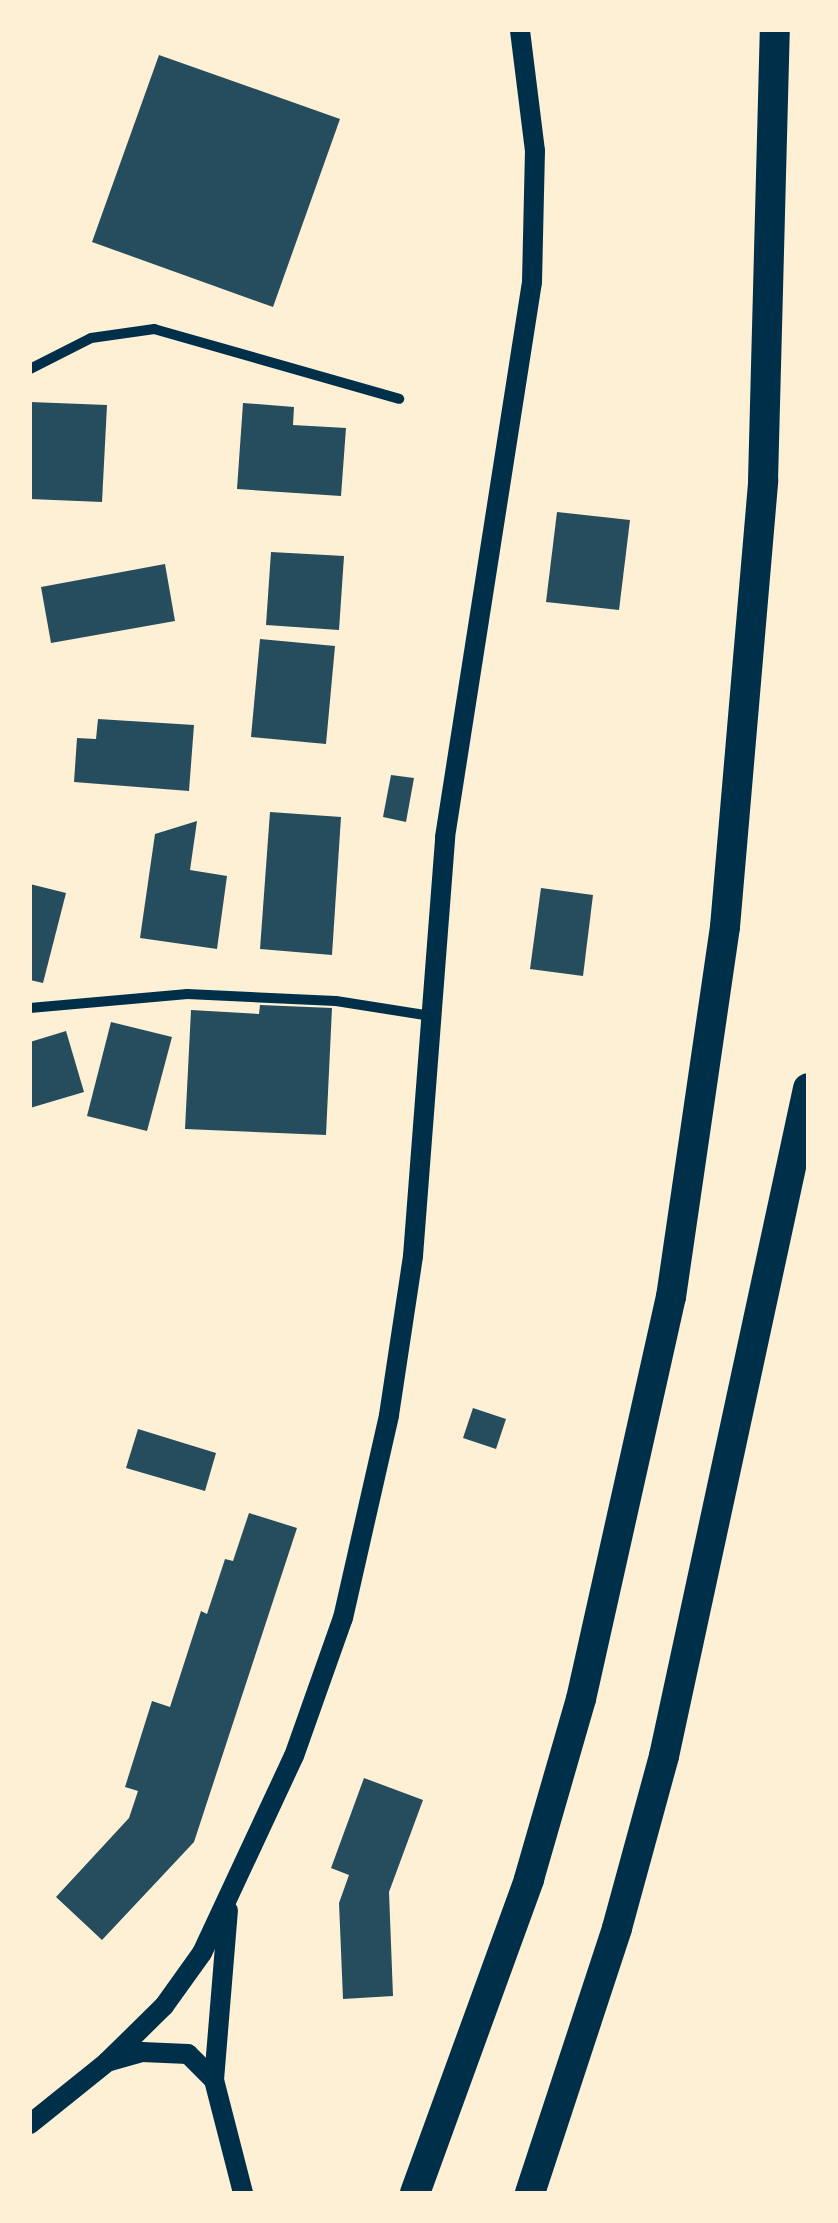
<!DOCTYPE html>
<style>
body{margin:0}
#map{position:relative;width:838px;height:2223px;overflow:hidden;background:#fdf0d5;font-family:"Titillium Web",sans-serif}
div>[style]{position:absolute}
.building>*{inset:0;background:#264d5e}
.minor>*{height:10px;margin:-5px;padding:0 5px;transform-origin:5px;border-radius:5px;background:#003049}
.secondary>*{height:20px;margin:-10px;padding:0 10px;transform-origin:10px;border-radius:10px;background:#003049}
.motorway>*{height:30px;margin:-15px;padding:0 15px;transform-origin:15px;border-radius:15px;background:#003049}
span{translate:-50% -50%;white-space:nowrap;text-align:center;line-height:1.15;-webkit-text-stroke:8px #fdf0d5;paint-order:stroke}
.frame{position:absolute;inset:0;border:32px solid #fdf0d5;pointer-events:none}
</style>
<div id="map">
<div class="building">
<i style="clip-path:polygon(159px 55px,340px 119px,273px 307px,92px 242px)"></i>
<i style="clip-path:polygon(30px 402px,107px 405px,102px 502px,30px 499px)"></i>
<i style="clip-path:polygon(243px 403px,294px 407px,293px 425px,346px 428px,341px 496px,237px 489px)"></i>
<i style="clip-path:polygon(557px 512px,630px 520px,619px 610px,546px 602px)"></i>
<i style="clip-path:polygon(271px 552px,344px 556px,339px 630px,266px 625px)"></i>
<i style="clip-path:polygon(165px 564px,175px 621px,51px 643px,41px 587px)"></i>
<i style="clip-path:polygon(260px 639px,335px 646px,326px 744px,251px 737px)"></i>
<i style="clip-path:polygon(98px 719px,194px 725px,189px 791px,74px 782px,77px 738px,96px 739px)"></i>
<i style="clip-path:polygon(391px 775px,414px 778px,406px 822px,383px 817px)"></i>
<i style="clip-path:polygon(270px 812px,341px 817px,332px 955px,260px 949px)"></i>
<i style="clip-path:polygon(197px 821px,190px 870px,227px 876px,217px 949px,140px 938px,155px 834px)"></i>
<i style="clip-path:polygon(30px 884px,66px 893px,43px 983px,30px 980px)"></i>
<i style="clip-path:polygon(541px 888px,593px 895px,583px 976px,530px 969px)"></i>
<i style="clip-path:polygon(260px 1005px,332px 1008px,326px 1135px,185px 1129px,191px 1010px,259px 1014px)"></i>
<i style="clip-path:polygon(111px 1022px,172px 1037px,147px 1131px,87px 1116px)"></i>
<i style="clip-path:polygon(66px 1031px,84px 1092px,30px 1108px,30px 1042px)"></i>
<i style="clip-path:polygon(473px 1408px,506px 1419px,496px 1449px,463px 1438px)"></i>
<i style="clip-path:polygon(138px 1429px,216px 1453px,205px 1491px,126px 1468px)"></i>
<i style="clip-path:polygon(249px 1513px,297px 1528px,194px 1842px,102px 1940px,56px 1897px,129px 1818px,138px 1791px,125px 1787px,152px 1701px,170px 1707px,201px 1611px,207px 1614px,225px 1559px,233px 1561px)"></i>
<i style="clip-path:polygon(364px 1778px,423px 1800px,389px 1892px,393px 1996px,343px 1999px,339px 1903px,349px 1875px,331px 1868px)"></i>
</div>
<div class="minor">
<i style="left:30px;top:369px;width:68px;rotate:-26.9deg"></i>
<i style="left:91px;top:338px;width:64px;rotate:-8.1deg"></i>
<i style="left:154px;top:329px;width:255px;rotate:15.9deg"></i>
<i style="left:30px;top:1008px;width:158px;rotate:-5.1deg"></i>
<i style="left:187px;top:994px;width:149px;rotate:2.7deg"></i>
<i style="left:336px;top:1001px;width:96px;rotate:9deg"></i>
</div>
<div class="secondary">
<i style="left:107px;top:2062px;width:80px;rotate:-44.5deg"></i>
<i style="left:164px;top:2006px;width:65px;rotate:-54.4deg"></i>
<i style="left:202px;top:1953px;width:217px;rotate:-65deg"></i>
<i style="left:294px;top:1756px;width:146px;rotate:-70.5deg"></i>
<i style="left:343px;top:1618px;width:208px;rotate:-77.2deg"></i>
<i style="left:389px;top:1415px;width:161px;rotate:-81.4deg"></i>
<i style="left:413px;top:1256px;width:420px;rotate:-85.6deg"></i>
<i style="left:445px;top:837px;width:562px;rotate:-81.09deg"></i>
<i style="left:532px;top:282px;width:131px;rotate:-88.7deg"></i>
<i style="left:535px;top:151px;width:122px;rotate:-97.1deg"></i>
<i style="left:214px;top:2080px;width:170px;rotate:-85.3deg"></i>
<i style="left:30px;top:2124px;width:99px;rotate:-38.8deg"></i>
<i style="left:107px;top:2062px;width:36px;rotate:-16deg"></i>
<i style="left:142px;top:2052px;width:46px;rotate:2.5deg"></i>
<i style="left:188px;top:2054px;width:37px;rotate:45deg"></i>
<i style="left:214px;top:2080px;width:117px;rotate:75.6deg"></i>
</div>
<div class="motorway">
<i style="left:415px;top:2193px;width:334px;rotate:-70deg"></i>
<i style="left:529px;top:1879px;width:187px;rotate:-73.9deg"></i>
<i style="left:581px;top:1699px;width:412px;rotate:-77.4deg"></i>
<i style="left:671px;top:1297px;width:374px;rotate:-81.7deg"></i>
<i style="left:725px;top:927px;width:448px;rotate:-85.1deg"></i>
<i style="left:763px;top:481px;width:451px;rotate:-88.5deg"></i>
<i style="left:530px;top:2193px;width:279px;rotate:-71.8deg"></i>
<i style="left:617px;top:1928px;width:178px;rotate:-74.7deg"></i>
<i style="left:664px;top:1756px;width:683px;rotate:-77.83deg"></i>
</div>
<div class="frame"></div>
</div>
